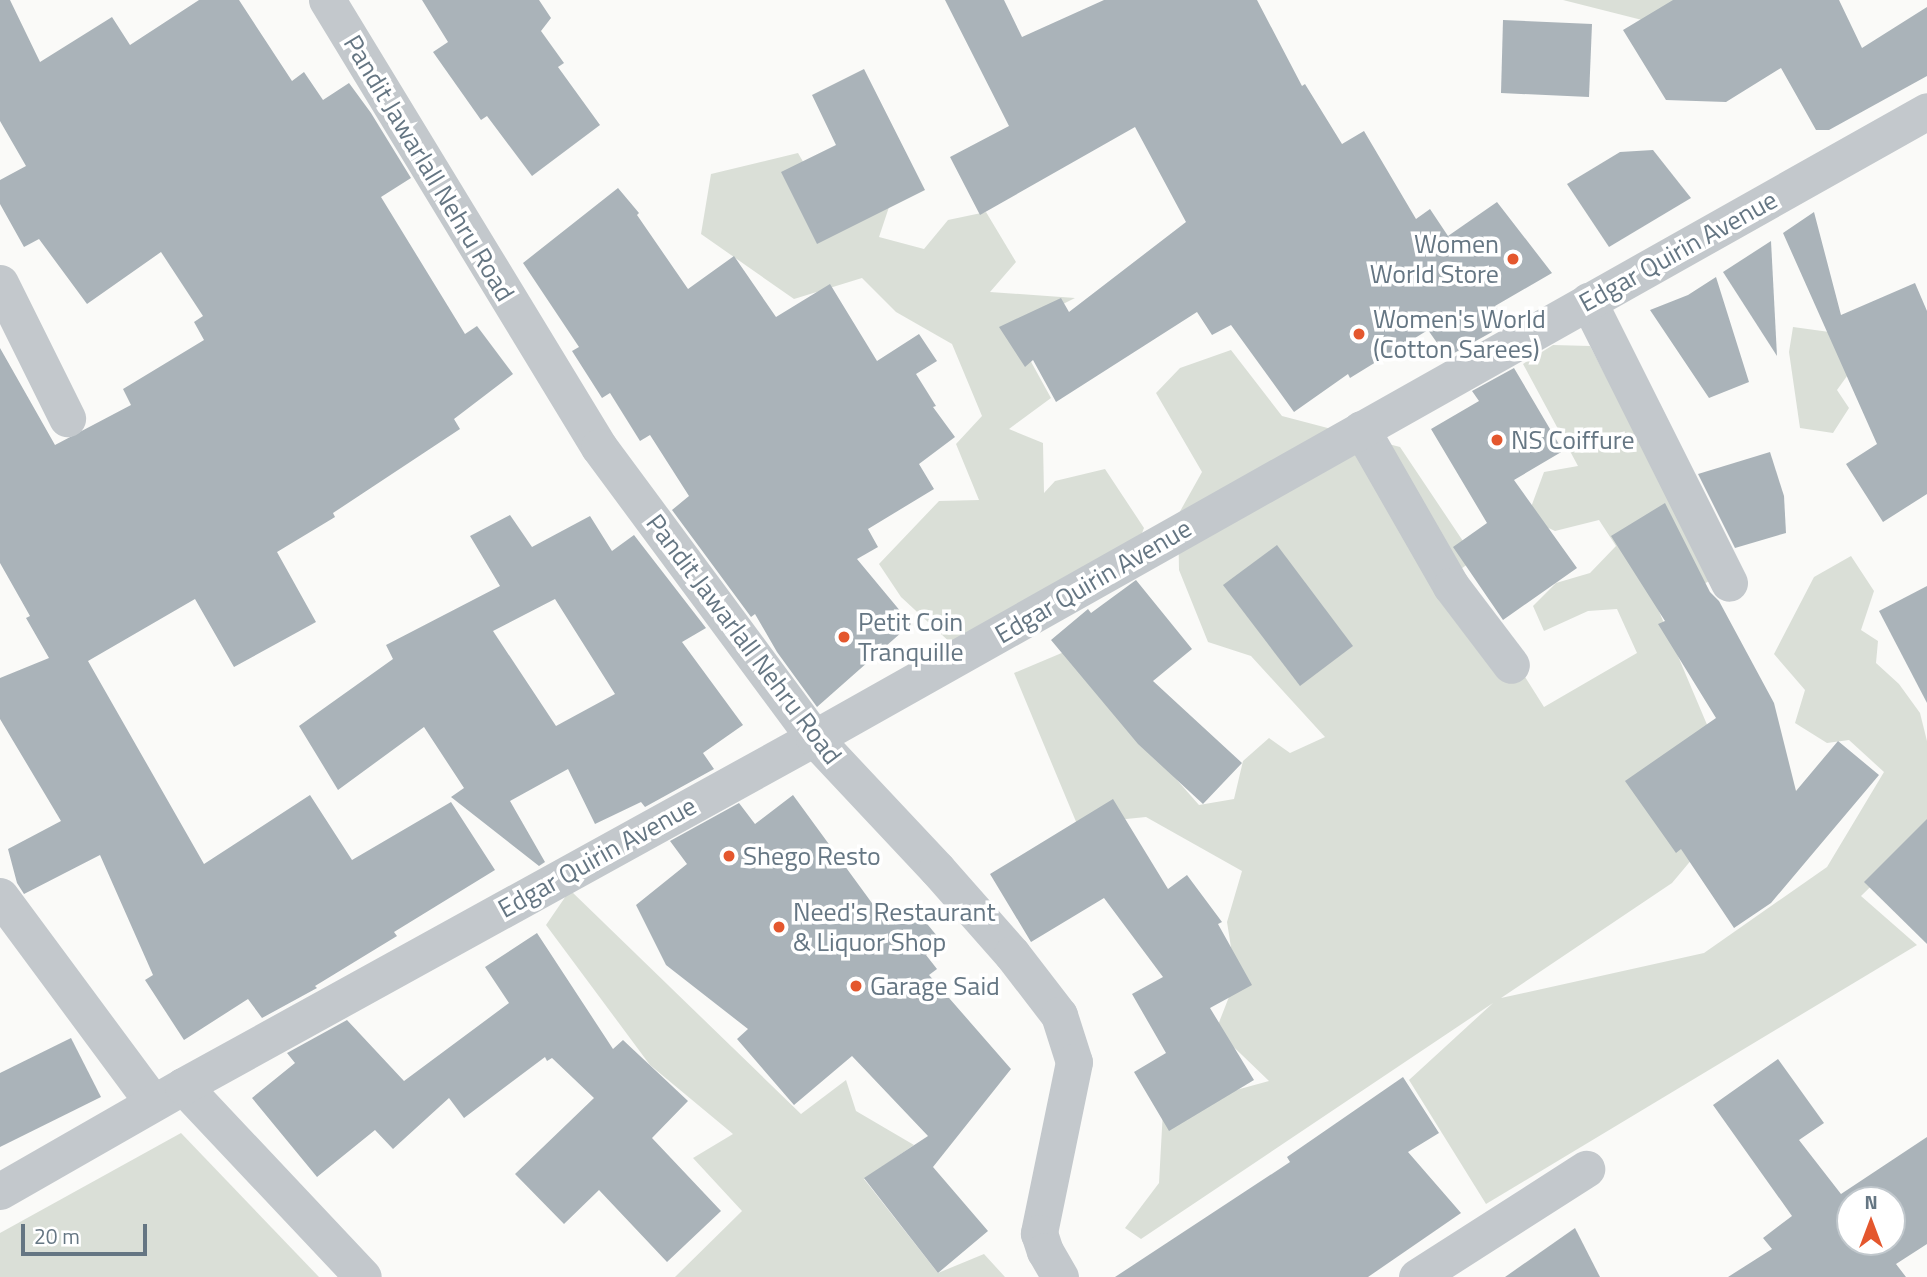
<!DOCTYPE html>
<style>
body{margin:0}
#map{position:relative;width:1927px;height:1277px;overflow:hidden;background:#fafaf8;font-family:"Titillium Web",sans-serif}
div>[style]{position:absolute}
.green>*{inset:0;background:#dadfd7}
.building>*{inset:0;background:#aab3b9}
.street>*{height:37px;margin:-18.5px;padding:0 18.5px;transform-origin:18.5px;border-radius:18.5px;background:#c3c8cc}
.dots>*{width:19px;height:19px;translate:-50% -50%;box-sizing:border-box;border:4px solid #fff;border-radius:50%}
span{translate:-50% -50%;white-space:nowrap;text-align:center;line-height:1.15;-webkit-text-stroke:7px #fff;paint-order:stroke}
.street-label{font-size:26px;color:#657683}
.poi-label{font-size:26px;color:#657683}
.right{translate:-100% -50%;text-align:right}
.left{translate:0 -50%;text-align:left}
.north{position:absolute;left:1836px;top:1186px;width:70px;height:70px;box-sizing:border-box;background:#fff;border:2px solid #c1c8cd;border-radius:50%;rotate:0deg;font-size:19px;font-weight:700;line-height:28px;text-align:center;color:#657683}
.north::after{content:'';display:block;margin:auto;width:24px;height:32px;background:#e4572e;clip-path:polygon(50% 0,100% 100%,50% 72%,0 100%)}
.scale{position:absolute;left:21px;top:1224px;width:126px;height:32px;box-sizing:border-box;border:4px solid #657683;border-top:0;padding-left:9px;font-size:21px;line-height:24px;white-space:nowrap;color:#657683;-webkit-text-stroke:5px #fff;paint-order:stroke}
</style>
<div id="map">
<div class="green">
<i style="clip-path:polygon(1563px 0,1676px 0,1646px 21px)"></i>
<i style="clip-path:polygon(798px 153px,831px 210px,892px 198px,879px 237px,924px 249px,948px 220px,986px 212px,1016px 262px,990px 292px,1075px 298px,1013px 329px,1051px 398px,1009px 429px,1043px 443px,1044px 493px,1055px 481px,1105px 469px,1144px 528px,1127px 572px,954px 646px,901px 597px,879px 564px,939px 501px,979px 500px,956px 444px,982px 416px,952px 344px,896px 312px,862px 278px,794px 299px,701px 234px,711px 174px)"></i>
<i style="clip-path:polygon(1793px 327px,1844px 334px,1860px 358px,1837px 390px,1849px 408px,1833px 433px,1800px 428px,1789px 352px)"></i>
<i style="clip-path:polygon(1553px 345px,1590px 346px,1713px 579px,1658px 609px,1708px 727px,1693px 858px,1672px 883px,1501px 998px,1704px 953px,1827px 867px,1884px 772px,1849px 740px,1827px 743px,1795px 723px,1805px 690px,1774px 654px,1814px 577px,1851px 556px,1874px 591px,1861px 630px,1878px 641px,1876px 663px,1899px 684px,1920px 713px,1927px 741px,1927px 832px,1861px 896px,1917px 945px,1486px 1204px,1409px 1080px,1493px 1003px,1141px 1239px,1125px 1228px,1159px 1183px,1163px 1110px,1269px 1081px,1216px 1030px,1236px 979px,1227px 922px,1242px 871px,1146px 817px,1077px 824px,1014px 673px,1064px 652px,1199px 805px,1234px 799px,1243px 761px,1269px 738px,1290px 753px,1325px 737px,1251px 656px,1208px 642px,1179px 570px,1178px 515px,1202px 472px,1156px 393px,1180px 368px,1231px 350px,1282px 416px,1400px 447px,1475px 559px,1458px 571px,1544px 707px,1637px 653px,1617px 609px,1588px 611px,1544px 631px,1533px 606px,1556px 583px,1590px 573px,1616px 546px,1599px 520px,1555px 531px,1527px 518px,1544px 472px,1578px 466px,1523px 364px)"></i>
<i style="clip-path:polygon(570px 890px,801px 1114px,846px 1080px,856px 1111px,914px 1145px,864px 1179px,938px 1273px,984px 1254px,1005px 1277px,675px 1277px,742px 1211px,693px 1158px,733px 1134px,650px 1065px,546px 925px)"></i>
<i style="clip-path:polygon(181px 1133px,319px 1277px,0 1277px,0 1233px)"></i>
</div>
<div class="building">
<i style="clip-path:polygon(0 0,10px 0,40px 62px,112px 17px,130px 45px,199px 0,239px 0,292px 81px,304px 72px,323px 100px,349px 83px,371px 113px,411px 178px,381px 197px,465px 334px,477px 326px,513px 374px,454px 419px,460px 429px,333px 513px,335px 517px,277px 552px,316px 622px,234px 667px,195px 599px,88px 661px,204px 864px,310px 795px,352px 860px,451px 802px,495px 870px,394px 932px,397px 936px,315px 986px,317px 988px,262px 1018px,248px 999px,184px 1040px,145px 980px,153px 975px,100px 855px,24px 894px,17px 883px,8px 849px,61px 821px,0 719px,0 678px,49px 658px,26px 618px,30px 616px,0 563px,0 348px,55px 445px,131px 405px,123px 389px,204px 340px,194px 322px,203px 316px,161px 252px,87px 304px,39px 239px,24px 247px,0 204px,0 180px,26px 166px,0 121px)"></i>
<i style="clip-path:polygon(422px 0,539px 0,551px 18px,541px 31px,564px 63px,558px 67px,600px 125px,532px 176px,487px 116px,481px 120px,433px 52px,448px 42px)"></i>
<i style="clip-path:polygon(945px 0,1004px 0,1022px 37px,1104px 0,1257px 0,1302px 86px,1305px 84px,1342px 144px,1364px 131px,1416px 219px,1430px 209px,1448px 236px,1497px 202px,1552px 273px,1495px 306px,1504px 321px,1491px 329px,1492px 332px,1447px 357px,1428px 330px,1350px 378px,1348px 374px,1294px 412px,1231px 325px,1212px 335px,1197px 312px,1056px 402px,1033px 360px,1025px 367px,999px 327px,1061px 298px,1069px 312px,1186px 222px,1135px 127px,980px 215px,950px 157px,1009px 126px)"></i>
<i style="clip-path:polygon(1673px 0,1839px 0,1862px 48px,1927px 7px,1927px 76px,1829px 130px,1816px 130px,1781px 68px,1726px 102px,1666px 100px,1623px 30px)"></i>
<i style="clip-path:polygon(1503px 20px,1592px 24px,1589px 97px,1501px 93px)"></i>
<i style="clip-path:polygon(864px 69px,925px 190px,817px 244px,781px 172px,836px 145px,812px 95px)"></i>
<i style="clip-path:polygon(1653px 150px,1691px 198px,1609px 247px,1567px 184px,1620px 152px)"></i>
<i style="clip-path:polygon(618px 188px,639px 213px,637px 215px,688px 289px,734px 256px,776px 317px,830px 284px,877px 361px,919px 334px,937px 361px,916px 374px,936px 406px,933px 407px,955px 437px,919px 464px,934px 489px,868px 529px,878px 547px,857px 559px,911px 624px,817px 707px,777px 652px,755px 614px,751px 617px,672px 510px,689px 496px,650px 435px,640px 441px,610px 393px,602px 398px,572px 351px,579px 347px,523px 263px)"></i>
<i style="clip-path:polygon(1814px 212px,1841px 315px,1915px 283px,1927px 311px,1927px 494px,1883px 522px,1846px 464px,1877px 444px,1783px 233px)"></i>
<i style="clip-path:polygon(1771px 241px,1777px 356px,1723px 272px)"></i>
<i style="clip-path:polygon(1716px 277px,1749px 382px,1709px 398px,1650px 310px,1688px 295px)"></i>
<i style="clip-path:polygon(1514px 368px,1563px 451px,1514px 480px,1577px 568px,1503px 620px,1453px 547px,1487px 523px,1431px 429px,1479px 401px,1472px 391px)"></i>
<i style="clip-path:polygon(1770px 452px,1784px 496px,1786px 533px,1735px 548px,1698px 474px)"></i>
<i style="clip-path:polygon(1665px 503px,1710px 592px,1719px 601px,1774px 703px,1796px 791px,1838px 741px,1879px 775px,1771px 903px,1734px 928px,1681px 849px,1676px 853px,1625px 781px,1716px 718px,1658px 624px,1665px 621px,1611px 536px)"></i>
<i style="clip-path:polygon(evenodd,510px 515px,532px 547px,590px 516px,612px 551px,634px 535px,706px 628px,682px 642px,743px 725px,703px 753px,714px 769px,645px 807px,641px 802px,595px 824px,568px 769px,510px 801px,545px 862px,539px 866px,451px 797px,464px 788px,424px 727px,338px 790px,299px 726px,393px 659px,386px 645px,500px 586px,470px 536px,510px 515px,555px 599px,615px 694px,556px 726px,493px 631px,555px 599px)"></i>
<i style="clip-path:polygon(1277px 545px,1353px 646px,1300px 686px,1223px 585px)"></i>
<i style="clip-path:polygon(1136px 580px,1192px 649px,1153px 681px,1242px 763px,1203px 804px,1138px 744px,1051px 640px,1088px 609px,1091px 613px)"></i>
<i style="clip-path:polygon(1927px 586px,1927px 703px,1879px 611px)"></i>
<i style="clip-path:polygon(793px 795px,888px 925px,914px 908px,942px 942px,926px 955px,937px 969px,929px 975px,1011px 1069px,933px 1167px,988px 1231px,938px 1273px,864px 1178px,928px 1136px,852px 1056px,794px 1105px,737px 1039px,748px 1029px,666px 965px,636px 905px,687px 864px,670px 841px,739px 803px,755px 824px)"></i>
<i style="clip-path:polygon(1113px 799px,1168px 889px,1187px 875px,1222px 922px,1218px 924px,1252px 985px,1210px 1008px,1254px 1080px,1169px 1131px,1134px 1072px,1166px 1053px,1132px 994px,1163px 977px,1104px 898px,1031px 942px,990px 874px)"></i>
<i style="clip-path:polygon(1927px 819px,1927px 944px,1864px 882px)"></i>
<i style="clip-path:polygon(537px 933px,613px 1049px,623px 1040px,688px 1101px,652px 1138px,721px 1211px,667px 1262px,599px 1190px,564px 1224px,515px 1174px,594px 1098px,552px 1058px,547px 1061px,545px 1057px,464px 1118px,449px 1098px,393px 1149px,375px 1130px,317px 1177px,252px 1098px,295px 1063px,287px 1053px,347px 1020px,404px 1081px,509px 1003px,485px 967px)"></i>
<i style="clip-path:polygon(71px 1038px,101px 1097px,0 1147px,0 1073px)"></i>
<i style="clip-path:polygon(evenodd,1778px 1059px,1824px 1123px,1799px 1140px,1841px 1194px,1927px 1137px,1927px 1244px,1896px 1264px,1906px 1277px,1728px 1277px,1772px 1249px,1763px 1238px,1792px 1216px,1713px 1105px,1778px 1059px,1850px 1200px,1892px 1200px,1892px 1242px,1850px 1242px,1850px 1200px)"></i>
<i style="clip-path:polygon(1403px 1077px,1439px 1133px,1408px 1152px,1461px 1213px,1368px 1277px,1115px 1277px,1290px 1162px,1287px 1157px)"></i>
<i style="clip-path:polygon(1575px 1228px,1600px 1277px,1505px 1277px)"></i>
</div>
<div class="street">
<i style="left:327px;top:0;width:523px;rotate:58.68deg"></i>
<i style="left:599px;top:447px;width:362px;rotate:53.5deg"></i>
<i style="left:814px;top:738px;width:180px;rotate:46.8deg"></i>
<i style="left:937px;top:869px;width:113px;rotate:48.6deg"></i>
<i style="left:1012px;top:954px;width:77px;rotate:52.4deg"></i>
<i style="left:1059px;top:1015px;width:49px;rotate:72.3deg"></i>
<i style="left:1074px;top:1062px;width:175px;rotate:101.6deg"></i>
<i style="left:1039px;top:1233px;width:19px;rotate:72deg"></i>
<i style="left:1045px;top:1251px;width:30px;rotate:60deg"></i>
<i style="left:0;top:283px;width:151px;rotate:63.6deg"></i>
<i style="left:1588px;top:301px;width:315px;rotate:63.4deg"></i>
<i style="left:1361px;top:429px;width:181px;rotate:60.2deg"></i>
<i style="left:1451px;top:586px;width:99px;rotate:52.8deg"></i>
<i style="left:0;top:896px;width:257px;rotate:53.5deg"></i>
<i style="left:183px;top:1086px;width:262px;rotate:46.7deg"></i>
<i style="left:0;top:1191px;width:211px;rotate:-29.8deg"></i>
<i style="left:183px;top:1086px;width:721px;rotate:-28.88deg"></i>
<i style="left:814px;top:738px;width:1277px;rotate:-29.39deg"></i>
<i style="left:1417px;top:1277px;width:201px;rotate:-32.6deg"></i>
</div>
<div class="dots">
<i style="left:1513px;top:259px;background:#e4572e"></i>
<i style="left:1359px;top:334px;background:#e4572e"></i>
<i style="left:1497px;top:440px;background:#e4572e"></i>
<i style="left:844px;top:637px;background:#e4572e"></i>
<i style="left:729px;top:856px;background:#e4572e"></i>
<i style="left:779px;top:927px;background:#e4572e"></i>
<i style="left:856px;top:986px;background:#e4572e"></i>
</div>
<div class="street-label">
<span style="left:429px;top:168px;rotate:59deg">Pandit Jawarlall Nehru Road</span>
<span style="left:1678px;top:251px;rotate:-29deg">Edgar Quirin Avenue</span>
<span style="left:1093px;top:581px;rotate:-30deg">Edgar Quirin Avenue</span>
<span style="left:744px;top:639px;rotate:53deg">Pandit Jawarlall Nehru Road</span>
<span style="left:597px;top:857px;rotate:-29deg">Edgar Quirin Avenue</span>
</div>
<div class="poi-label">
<span class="right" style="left:1499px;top:259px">Women<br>World Store</span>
<span class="left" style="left:1373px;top:334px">Women's World<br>(Cotton Sarees)</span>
<span class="left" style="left:1511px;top:440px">NS Coiffure</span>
<span class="left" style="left:858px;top:637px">Petit Coin<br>Tranquille</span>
<span class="left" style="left:743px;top:856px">Shego Resto</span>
<span class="left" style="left:793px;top:927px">Need's Restaurant<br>&amp; Liquor Shop</span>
<span class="left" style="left:870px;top:986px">Garage Said</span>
</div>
<div class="north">N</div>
<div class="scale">20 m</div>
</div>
